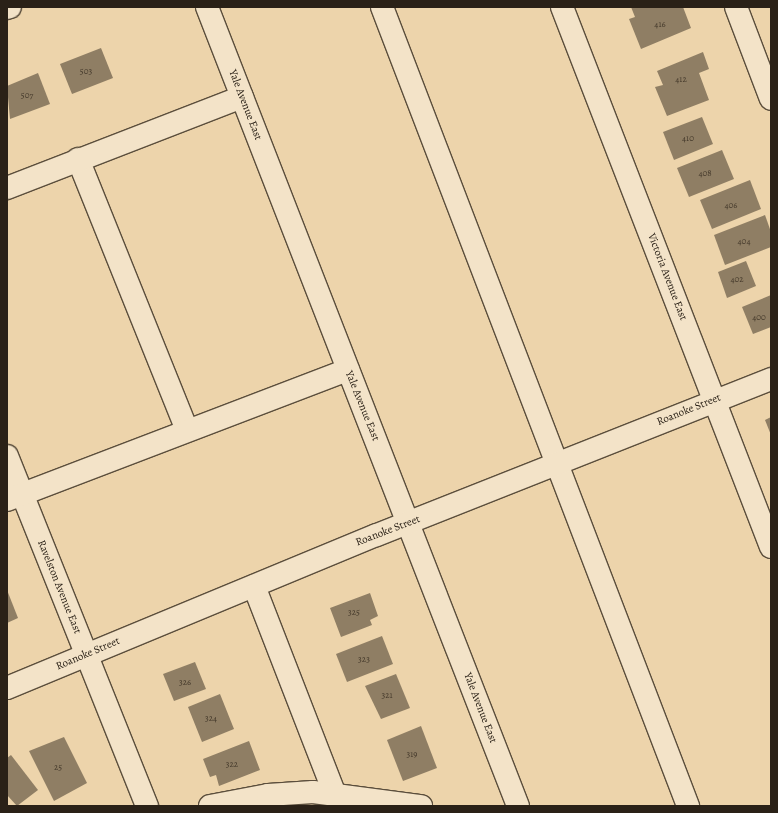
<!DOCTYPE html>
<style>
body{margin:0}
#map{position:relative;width:778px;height:813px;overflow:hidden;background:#edd4ab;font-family:Alegreya,serif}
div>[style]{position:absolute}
.building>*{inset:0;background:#8f7e64}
.roads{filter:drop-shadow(1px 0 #5b4e3c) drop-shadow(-1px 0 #5b4e3c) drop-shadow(0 1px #5b4e3c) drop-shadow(0 -1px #5b4e3c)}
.minor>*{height:22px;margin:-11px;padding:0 11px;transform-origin:11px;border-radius:11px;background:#f3e3c8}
span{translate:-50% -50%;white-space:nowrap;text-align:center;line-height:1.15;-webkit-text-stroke:4px #f3e3c8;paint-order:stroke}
.number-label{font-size:9px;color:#43382a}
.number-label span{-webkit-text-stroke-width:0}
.street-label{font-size:11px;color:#2a2117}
.frame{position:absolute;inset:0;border:8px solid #2a2117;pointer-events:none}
</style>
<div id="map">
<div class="building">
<i style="clip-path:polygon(631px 7px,683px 7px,691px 28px,641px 49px,629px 19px,635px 17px)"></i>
<i style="clip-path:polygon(101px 48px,113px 78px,72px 94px,60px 64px)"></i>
<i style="clip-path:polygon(703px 52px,709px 69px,699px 73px,709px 100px,667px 116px,655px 87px,663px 85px,657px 71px)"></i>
<i style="clip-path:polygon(38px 73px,50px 104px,10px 119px,7px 86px)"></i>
<i style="clip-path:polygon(702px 117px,713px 144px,674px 160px,663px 132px)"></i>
<i style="clip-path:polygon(722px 150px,734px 179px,689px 197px,677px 168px)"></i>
<i style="clip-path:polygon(750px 180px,761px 209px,712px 229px,700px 200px)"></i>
<i style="clip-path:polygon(765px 215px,771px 232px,771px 247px,725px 265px,714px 235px)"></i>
<i style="clip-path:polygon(746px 261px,756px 286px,727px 298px,718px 272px)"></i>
<i style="clip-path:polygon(771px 295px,771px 327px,753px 334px,742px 307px)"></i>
<i style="clip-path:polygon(771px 417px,771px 435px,765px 420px)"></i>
<i style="clip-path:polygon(7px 590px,18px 618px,7px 623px)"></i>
<i style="clip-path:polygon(370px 593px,378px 616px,370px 620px,372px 625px,341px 637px,330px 608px)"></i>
<i style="clip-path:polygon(382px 636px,393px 664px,347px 682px,336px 654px)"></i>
<i style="clip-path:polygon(195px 662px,206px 689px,174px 701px,163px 674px)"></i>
<i style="clip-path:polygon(396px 674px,410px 708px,381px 719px,365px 686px)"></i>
<i style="clip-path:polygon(220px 694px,234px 729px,202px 742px,188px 707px)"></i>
<i style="clip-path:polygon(421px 726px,437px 768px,403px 781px,387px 740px)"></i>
<i style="clip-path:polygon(64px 737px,87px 783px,54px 801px,29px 751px)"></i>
<i style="clip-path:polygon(249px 741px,260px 770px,219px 786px,216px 775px,210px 777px,203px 759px)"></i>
<i style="clip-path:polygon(11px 755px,38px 790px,17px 806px,7px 795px,7px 758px)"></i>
</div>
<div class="roads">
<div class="minor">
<i style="left:207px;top:7px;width:857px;rotate:68.73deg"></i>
<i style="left:382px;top:7px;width:856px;rotate:69.04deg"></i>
<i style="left:562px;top:7px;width:579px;rotate:68.84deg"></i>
<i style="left:736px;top:7px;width:98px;rotate:69.2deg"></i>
<i style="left:7px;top:8px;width:3px;rotate:-18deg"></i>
<i style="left:78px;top:159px;width:292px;rotate:68.1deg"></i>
<i style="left:7px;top:188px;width:252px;rotate:-21.2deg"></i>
<i style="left:7px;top:456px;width:377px;rotate:68.2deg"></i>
<i style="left:7px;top:500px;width:365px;rotate:-20.9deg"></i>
<i style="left:254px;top:586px;width:221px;rotate:68.8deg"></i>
<i style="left:7px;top:688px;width:400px;rotate:-22.5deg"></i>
<i style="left:377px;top:535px;width:424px;rotate:-21.6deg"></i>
<i style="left:210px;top:806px;width:59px;rotate:-10.7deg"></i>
<i style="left:268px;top:795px;width:45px;rotate:-3.8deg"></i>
<i style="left:313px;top:792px;width:109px;rotate:7.4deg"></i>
</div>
</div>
<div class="number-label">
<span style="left:660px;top:24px">416</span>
<span style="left:86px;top:71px">503</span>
<span style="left:681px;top:79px">412</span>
<span style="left:27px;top:95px">507</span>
<span style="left:688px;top:138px">410</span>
<span style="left:705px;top:173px">408</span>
<span style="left:731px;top:205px">406</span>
<span style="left:744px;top:241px">404</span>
<span style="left:737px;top:279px">402</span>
<span style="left:759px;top:317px">400</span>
<span style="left:354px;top:612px">325</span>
<span style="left:364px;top:659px">323</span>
<span style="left:185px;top:682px">326</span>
<span style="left:387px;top:695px">321</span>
<span style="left:211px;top:718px">324</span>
<span style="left:412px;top:754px">319</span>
<span style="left:232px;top:764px">322</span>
<span style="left:58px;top:767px">25</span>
</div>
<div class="street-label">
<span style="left:245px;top:105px;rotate:69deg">Yale Avenue East</span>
<span style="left:667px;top:277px;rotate:69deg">Victoria Avenue East</span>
<span style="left:362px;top:406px;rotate:68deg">Yale Avenue East</span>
<span style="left:689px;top:410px;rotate:-22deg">Roanoke Street</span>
<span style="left:388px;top:531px;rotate:-21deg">Roanoke Street</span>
<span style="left:59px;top:587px;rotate:68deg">Ravelston Avenue East</span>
<span style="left:88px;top:654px;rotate:-23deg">Roanoke Street</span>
<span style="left:480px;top:708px;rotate:69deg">Yale Avenue East</span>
</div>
<div class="frame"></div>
</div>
